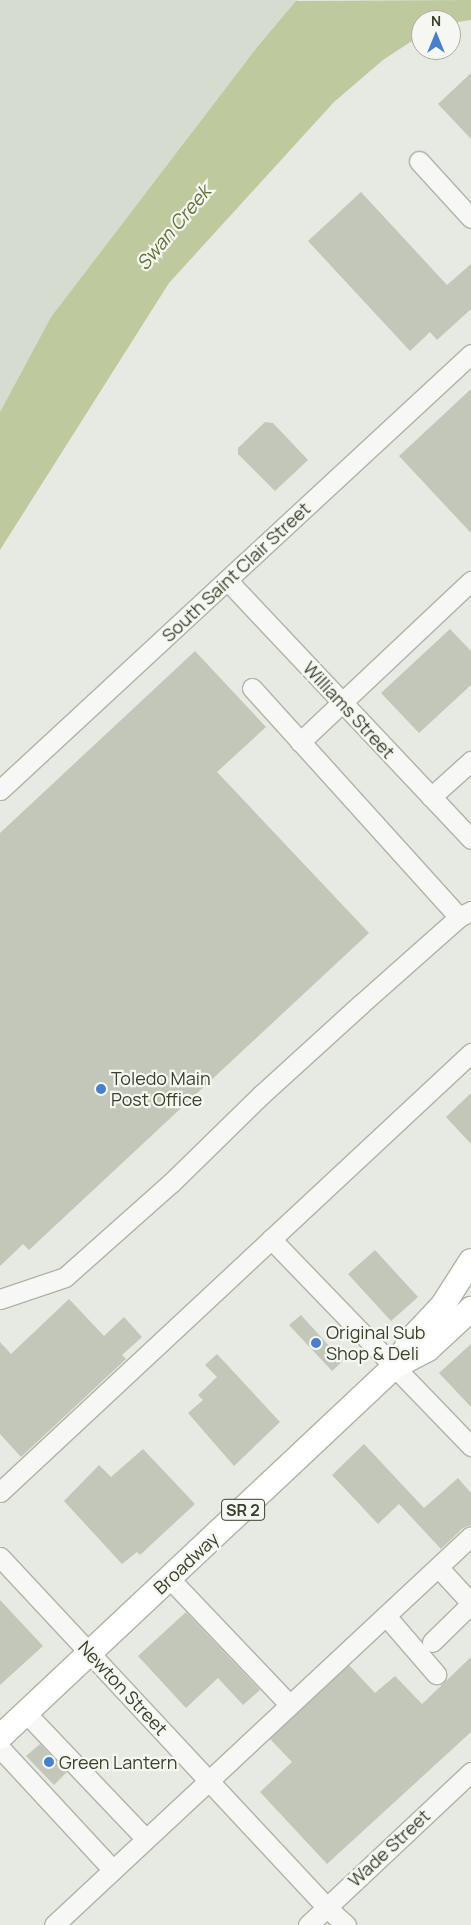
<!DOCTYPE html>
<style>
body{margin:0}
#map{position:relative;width:471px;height:1925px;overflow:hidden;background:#e7eae2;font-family:Manrope,sans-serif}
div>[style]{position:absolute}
.built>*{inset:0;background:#d7dcd0}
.water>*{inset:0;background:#bec99e}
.building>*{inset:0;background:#c2c7b9}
.roads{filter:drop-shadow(1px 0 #afb4a7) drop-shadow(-1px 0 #afb4a7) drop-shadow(0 1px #afb4a7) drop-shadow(0 -1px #afb4a7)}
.minor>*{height:19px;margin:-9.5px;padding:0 9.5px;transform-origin:9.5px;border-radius:9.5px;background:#f7f8f5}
.major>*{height:24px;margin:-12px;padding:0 12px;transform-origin:12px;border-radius:12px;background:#fff}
.dots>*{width:14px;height:14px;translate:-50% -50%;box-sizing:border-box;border:2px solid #f6f7f2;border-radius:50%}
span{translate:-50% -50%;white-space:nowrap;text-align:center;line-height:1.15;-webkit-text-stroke:4.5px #f6f7f2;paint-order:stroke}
.shield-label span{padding:1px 4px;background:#f6f7f2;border:1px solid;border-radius:4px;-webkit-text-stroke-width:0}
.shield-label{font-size:16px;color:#39422a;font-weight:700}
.street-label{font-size:18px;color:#39422a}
.poi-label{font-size:18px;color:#39422a}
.left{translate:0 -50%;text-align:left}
.water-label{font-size:19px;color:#627535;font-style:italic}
.north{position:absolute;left:411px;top:10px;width:50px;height:50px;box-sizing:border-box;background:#f6f7f2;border:1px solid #aaafa2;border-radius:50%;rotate:0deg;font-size:14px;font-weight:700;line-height:20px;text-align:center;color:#39422a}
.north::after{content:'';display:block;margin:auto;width:18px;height:22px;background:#4a7fcc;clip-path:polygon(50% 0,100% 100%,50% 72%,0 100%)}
</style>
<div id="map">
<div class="built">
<i style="clip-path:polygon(0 0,298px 0,258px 46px,51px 317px,0 412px)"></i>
</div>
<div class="water">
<i style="clip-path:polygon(471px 0,471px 20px,451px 23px,451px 20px,421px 20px,421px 35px,383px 60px,334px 102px,169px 283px,0 550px,0 412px,51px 317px,258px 46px,296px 1px)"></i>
</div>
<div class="building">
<i style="clip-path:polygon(471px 73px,471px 139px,438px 104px)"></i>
<i style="clip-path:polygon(361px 192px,447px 285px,471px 264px,471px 309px,437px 340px,430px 332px,410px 351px,308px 241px)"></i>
<i style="clip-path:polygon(471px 389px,471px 533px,399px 456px)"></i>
<i style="clip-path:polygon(265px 422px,273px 423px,308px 460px,275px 491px,238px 454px,238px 448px)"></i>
<i style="clip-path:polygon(450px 629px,471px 651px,471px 685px,419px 733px,381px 693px)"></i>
<i style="clip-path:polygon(195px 651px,266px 727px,217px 772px,369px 933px,29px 1250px,23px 1244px,0 1266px,0 833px)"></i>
<i style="clip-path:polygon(471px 1093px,471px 1144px,446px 1117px)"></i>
<i style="clip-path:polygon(375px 1250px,418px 1297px,391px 1321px,348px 1274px)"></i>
<i style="clip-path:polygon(69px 1299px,104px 1336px,124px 1317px,142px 1337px,122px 1355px,126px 1359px,21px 1457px,0 1434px,0 1342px,11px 1354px)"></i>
<i style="clip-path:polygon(301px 1315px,343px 1361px,332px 1371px,289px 1325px)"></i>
<i style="clip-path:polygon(471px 1344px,471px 1407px,439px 1373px)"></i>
<i style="clip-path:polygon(217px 1354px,280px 1422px,234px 1466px,188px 1413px,203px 1400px,198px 1395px,217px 1377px,205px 1365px)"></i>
<i style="clip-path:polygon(364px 1444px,424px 1508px,458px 1478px,471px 1493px,471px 1525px,463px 1528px,441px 1549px,399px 1504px,378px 1524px,332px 1475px)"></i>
<i style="clip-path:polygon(143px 1449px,195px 1504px,140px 1555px,137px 1552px,122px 1564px,64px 1501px,99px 1465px,111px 1477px)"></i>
<i style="clip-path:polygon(0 1600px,43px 1646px,0 1685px)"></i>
<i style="clip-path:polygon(186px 1612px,260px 1690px,243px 1705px,218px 1678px,186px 1708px,138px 1656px)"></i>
<i style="clip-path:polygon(471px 1657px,471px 1732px,327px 1864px,260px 1792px,292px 1762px,270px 1739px,349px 1665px,375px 1693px,395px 1676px,422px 1704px)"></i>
<i style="clip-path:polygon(40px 1744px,67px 1772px,54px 1785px,26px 1756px)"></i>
</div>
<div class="roads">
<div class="minor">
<i style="left:419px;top:161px;width:77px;rotate:47.6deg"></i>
<i style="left:227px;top:580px;width:356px;rotate:46.7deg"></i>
<i style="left:252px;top:688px;width:309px;rotate:47.9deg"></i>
<i style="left:300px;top:742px;width:235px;rotate:-43.3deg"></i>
<i style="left:0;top:790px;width:642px;rotate:-42.79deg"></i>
<i style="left:431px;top:797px;width:54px;rotate:-42deg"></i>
<i style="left:271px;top:1239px;width:288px;rotate:46deg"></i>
<i style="left:0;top:1299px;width:69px;rotate:-18.7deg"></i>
<i style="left:65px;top:1277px;width:142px;rotate:-41.6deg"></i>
<i style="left:171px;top:1183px;width:126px;rotate:-44.4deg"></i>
<i style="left:261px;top:1095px;width:135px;rotate:-42.3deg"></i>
<i style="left:361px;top:1004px;width:131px;rotate:-41.6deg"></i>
<i style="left:459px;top:917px;width:13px;rotate:-27deg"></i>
<i style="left:0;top:1492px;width:644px;rotate:-42.99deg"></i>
<i style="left:0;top:1557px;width:478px;rotate:47deg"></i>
<i style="left:326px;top:1907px;width:27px;rotate:42deg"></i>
<i style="left:438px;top:1567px;width:49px;rotate:47.5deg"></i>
<i style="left:169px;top:1578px;width:175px;rotate:46.4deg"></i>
<i style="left:386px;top:1616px;width:77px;rotate:49.2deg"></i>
<i style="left:432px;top:1642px;width:54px;rotate:-44.3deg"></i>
<i style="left:25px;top:1712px;width:175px;rotate:46.4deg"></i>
<i style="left:0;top:1748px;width:166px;rotate:47.2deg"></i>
<i style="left:54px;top:1925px;width:570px;rotate:-43.01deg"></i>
<i style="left:308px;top:1925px;width:224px;rotate:-43.2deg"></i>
</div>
<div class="major">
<i style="left:396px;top:1366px;width:36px;rotate:-28deg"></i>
<i style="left:428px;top:1349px;width:59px;rotate:-42.9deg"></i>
<i style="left:0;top:1737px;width:540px;rotate:-43.2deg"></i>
<i style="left:394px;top:1367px;width:37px;rotate:-57deg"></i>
<i style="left:414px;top:1336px;width:42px;rotate:-46.9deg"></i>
<i style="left:443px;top:1305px;width:52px;rotate:-57.5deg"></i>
</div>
</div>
<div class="dots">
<i style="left:101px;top:1089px;background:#4a7fcc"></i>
<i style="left:316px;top:1343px;background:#4a7fcc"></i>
<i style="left:49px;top:1762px;background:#4a7fcc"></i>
</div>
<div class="shield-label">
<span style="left:243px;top:1510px">SR 2</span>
</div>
<div class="street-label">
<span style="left:236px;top:572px;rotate:-43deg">South Saint Clair Street</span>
<span style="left:349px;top:710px;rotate:47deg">Williams Street</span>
<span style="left:186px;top:1563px;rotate:-43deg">Broadway</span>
<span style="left:123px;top:1688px;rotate:47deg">Newton Street</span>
<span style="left:389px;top:1848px;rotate:-43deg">Wade Street</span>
</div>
<div class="poi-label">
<span class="left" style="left:111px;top:1089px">Toledo Main<br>Post Office</span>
<span class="left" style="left:326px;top:1343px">Original Sub<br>Shop &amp; Deli</span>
<span class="left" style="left:59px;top:1762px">Green Lantern</span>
</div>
<div class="water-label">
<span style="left:174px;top:228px;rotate:-50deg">Swan Creek</span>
</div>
<div class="north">N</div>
</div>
